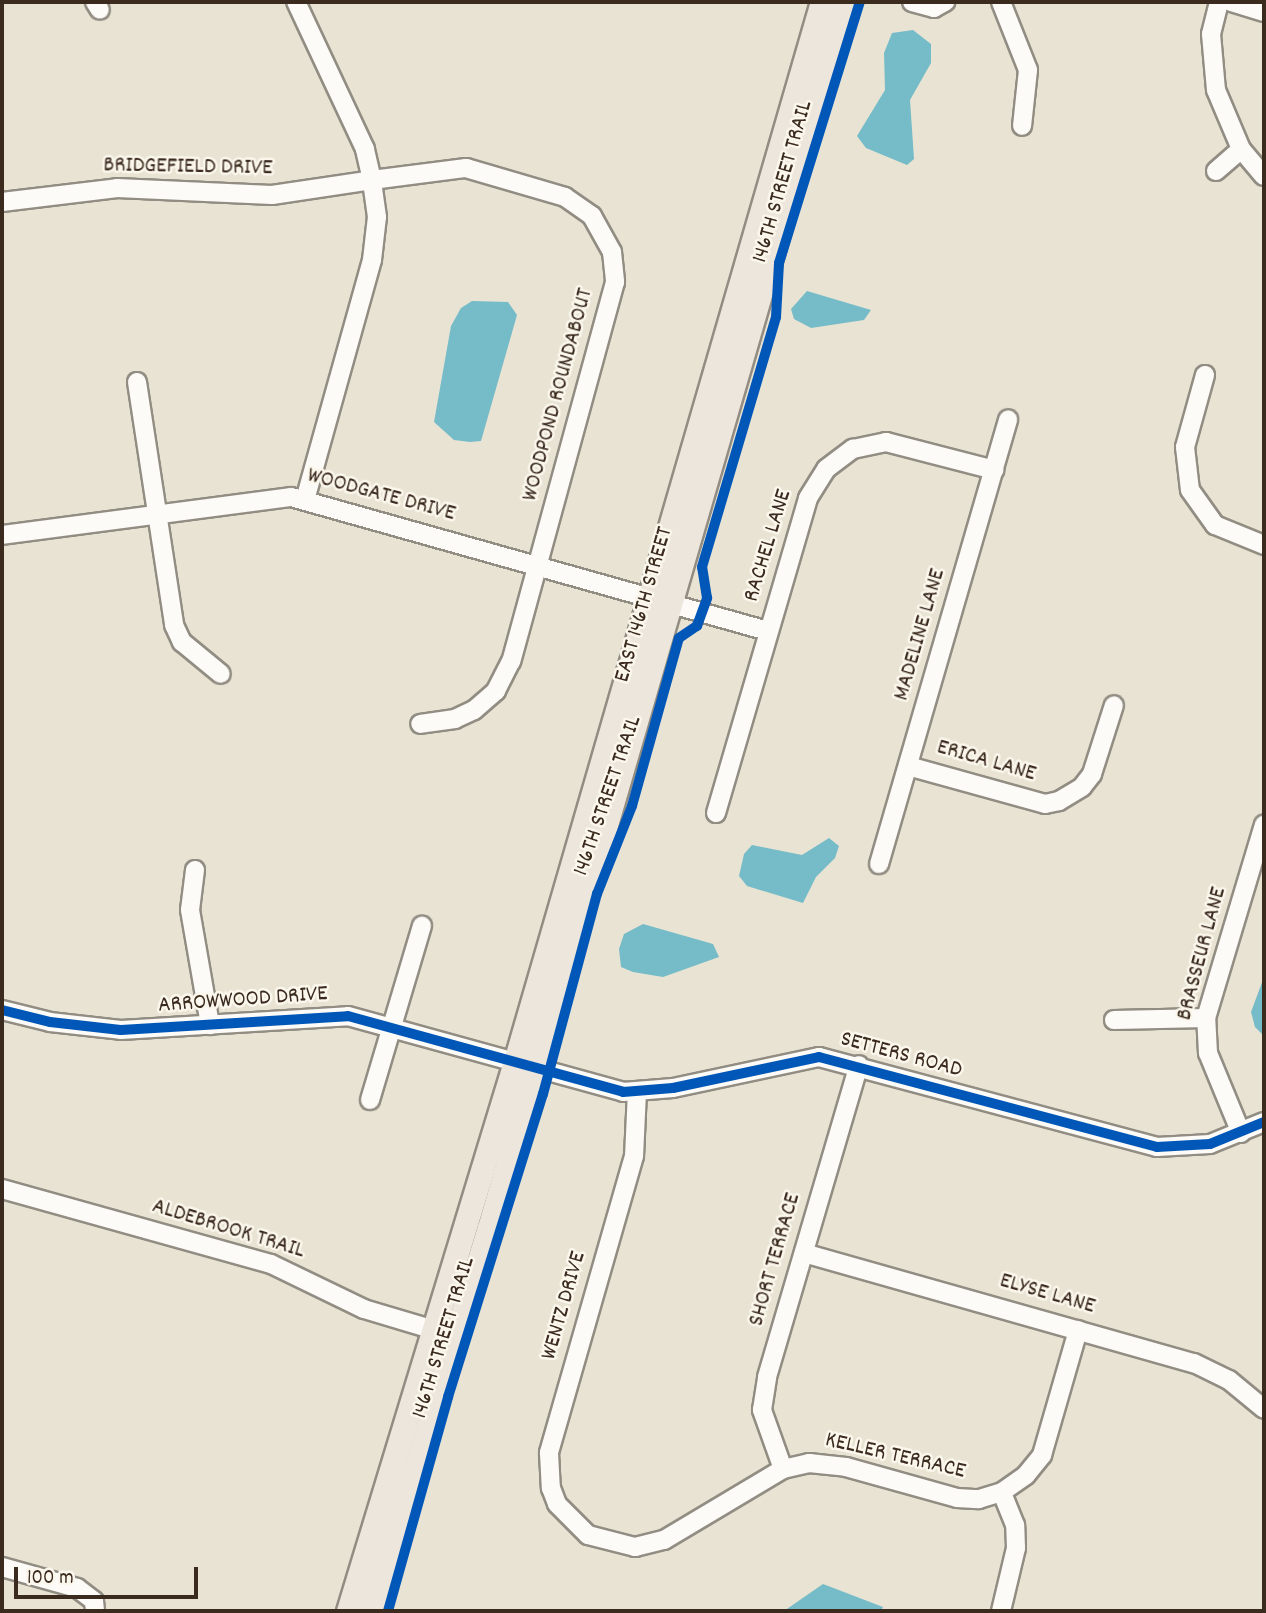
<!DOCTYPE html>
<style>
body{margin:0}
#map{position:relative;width:1266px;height:1613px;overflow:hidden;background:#e8e3d3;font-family:Dekko,sans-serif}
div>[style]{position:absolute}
.water>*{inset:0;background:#75bcc8}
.roads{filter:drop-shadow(2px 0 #928d83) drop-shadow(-2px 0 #928d83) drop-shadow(0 2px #928d83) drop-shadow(0 -2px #928d83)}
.minor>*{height:18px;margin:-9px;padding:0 9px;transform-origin:9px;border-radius:9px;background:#fcfbf8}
.major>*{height:23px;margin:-11.5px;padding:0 11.5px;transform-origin:11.5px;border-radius:11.5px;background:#ede6dd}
.cycleway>*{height:10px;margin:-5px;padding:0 5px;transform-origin:5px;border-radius:5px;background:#0057b8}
span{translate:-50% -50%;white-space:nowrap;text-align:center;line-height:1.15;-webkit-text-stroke:5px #fbf7ec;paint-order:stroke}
.street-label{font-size:23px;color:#3b2a1e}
.frame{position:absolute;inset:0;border:4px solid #3b2a1e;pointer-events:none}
.scale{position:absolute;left:14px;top:1567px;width:184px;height:32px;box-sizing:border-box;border:4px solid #3b2a1e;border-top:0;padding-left:9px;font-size:21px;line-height:24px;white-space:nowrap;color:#3b2a1e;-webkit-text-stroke:5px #fbf7ec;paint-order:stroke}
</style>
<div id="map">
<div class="water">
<i style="clip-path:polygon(913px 30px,931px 44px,931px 63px,910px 100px,914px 159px,907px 165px,866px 148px,857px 136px,885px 90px,884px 53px,892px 33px)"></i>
<i style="clip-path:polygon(807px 291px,871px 310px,864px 320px,811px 328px,794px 319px,791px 309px)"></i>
<i style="clip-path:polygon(472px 301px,508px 302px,517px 315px,481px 441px,470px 442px,454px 440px,434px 422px,451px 326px,461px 308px)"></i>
<i style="clip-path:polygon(829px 838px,839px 846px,835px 858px,816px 877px,803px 903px,747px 886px,739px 876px,744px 854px,752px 845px,802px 855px)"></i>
<i style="clip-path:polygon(643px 924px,713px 944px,719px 957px,663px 977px,633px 972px,621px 967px,619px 949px,624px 934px)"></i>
<i style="clip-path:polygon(1264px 977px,1264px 1036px,1255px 1027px,1251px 1012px)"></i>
<i style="clip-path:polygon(823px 1584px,883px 1607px,881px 1611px,784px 1611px)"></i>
</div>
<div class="roads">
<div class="minor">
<i style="left:95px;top:2px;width:9px;rotate:58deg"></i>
<i style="left:912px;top:2px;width:23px;rotate:15deg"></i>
<i style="left:934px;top:8px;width:13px;rotate:-29deg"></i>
<i style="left:1001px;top:2px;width:73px;rotate:68.3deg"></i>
<i style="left:1028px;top:70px;width:56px;rotate:96.1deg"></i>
<i style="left:1219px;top:2px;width:33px;rotate:104deg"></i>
<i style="left:1211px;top:34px;width:56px;rotate:84.9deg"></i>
<i style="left:1216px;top:90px;width:64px;rotate:67deg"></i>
<i style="left:1241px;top:149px;width:35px;rotate:50deg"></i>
<i style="left:1231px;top:2px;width:34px;rotate:17deg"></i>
<i style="left:1216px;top:171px;width:33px;rotate:-41deg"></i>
<i style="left:2px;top:202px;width:116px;rotate:-6.9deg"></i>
<i style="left:117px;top:188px;width:155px;rotate:2.6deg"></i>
<i style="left:272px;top:195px;width:101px;rotate:-8.5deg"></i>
<i style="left:372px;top:180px;width:32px;rotate:-103deg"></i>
<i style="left:365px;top:149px;width:162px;rotate:-115.1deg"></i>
<i style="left:1205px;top:375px;width:75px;rotate:105.5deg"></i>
<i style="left:1185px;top:447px;width:43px;rotate:83.4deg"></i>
<i style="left:1190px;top:490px;width:43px;rotate:54.5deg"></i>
<i style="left:1215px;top:525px;width:53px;rotate:22.2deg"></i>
<i style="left:137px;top:382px;width:246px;rotate:81.3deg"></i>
<i style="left:174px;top:625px;width:19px;rotate:65deg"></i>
<i style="left:182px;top:642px;width:50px;rotate:39.4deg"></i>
<i style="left:305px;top:500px;width:249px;rotate:-74.4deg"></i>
<i style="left:372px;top:260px;width:43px;rotate:-83.4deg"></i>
<i style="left:377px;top:217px;width:37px;rotate:-98deg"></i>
<i style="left:372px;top:180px;width:95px;rotate:-7.3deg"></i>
<i style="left:466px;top:168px;width:103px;rotate:16.3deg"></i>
<i style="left:565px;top:197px;width:33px;rotate:35deg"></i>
<i style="left:592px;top:216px;width:41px;rotate:60.9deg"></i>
<i style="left:612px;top:252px;width:30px;rotate:84deg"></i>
<i style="left:615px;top:282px;width:393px;rotate:105.3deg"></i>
<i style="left:511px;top:661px;width:34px;rotate:117deg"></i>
<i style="left:496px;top:691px;width:29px;rotate:139deg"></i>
<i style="left:474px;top:710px;width:21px;rotate:155deg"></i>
<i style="left:455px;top:719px;width:35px;rotate:172deg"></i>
<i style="left:2px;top:535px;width:291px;rotate:-7.5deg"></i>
<i style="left:291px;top:497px;width:496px;rotate:15.7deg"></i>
<i style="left:908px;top:766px;width:142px;rotate:15.5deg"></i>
<i style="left:1045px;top:804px;width:14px;rotate:-12deg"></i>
<i style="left:1059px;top:801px;width:27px;rotate:-31deg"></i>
<i style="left:1082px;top:787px;width:16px;rotate:-52deg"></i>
<i style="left:1092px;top:774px;width:72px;rotate:-72.3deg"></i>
<i style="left:716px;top:813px;width:328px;rotate:-73.7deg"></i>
<i style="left:808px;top:498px;width:34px;rotate:-58deg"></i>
<i style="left:826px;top:469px;width:34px;rotate:-37deg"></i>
<i style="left:853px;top:449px;width:34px;rotate:-12deg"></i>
<i style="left:886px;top:442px;width:112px;rotate:14.5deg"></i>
<i style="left:879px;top:864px;width:463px;rotate:-73.8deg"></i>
<i style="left:195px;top:870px;width:40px;rotate:97.1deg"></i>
<i style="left:190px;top:910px;width:117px;rotate:80.1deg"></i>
<i style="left:2px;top:1010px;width:49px;rotate:14deg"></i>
<i style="left:50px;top:1022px;width:71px;rotate:6.4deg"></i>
<i style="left:121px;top:1030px;width:227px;rotate:-3.5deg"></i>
<i style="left:348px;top:1016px;width:285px;rotate:15.4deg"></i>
<i style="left:623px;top:1092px;width:50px;rotate:-4.6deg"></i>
<i style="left:673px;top:1088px;width:149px;rotate:-12deg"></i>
<i style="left:819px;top:1057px;width:350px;rotate:14.9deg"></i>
<i style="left:1157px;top:1147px;width:53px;rotate:-3.2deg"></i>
<i style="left:1210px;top:1144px;width:58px;rotate:-22.2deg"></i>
<i style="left:1114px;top:1020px;width:92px;rotate:-1.2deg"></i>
<i style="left:637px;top:1091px;width:65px;rotate:92.6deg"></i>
<i style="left:634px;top:1156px;width:309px;rotate:106deg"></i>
<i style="left:549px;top:1453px;width:35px;rotate:87deg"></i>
<i style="left:551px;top:1488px;width:17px;rotate:69deg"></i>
<i style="left:557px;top:1504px;width:44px;rotate:45deg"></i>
<i style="left:588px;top:1535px;width:49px;rotate:14.3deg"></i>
<i style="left:635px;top:1547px;width:30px;rotate:-14deg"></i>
<i style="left:664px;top:1540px;width:139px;rotate:-30.8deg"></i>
<i style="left:783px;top:1469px;width:27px;rotate:-13deg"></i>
<i style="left:809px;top:1463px;width:37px;rotate:6deg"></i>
<i style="left:846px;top:1467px;width:115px;rotate:15.6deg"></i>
<i style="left:957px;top:1498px;width:22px;rotate:3deg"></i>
<i style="left:979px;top:1499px;width:24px;rotate:-17deg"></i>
<i style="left:1002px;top:1492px;width:29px;rotate:-35deg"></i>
<i style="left:1026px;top:1475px;width:26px;rotate:-51deg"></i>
<i style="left:1042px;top:1455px;width:130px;rotate:-73.9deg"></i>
<i style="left:370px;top:1100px;width:182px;rotate:-73.4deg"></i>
<i style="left:1241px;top:1133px;width:87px;rotate:-112.4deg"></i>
<i style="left:1208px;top:1053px;width:35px;rotate:-93deg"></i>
<i style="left:1206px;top:1018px;width:202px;rotate:-73.3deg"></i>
<i style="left:2px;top:1189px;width:279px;rotate:15.6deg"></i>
<i style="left:271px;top:1264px;width:103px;rotate:25.8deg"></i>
<i style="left:364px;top:1309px;width:73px;rotate:16.7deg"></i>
<i style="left:804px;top:1253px;width:405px;rotate:15.8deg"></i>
<i style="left:1194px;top:1363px;width:39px;rotate:26deg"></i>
<i style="left:1229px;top:1380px;width:45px;rotate:39.6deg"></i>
<i style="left:783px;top:1469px;width:63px;rotate:-109.6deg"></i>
<i style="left:762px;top:1410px;width:33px;rotate:-81deg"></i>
<i style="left:767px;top:1377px;width:325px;rotate:-73.6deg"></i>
<i style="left:2px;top:1567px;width:78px;rotate:15.6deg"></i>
<i style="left:77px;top:1588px;width:21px;rotate:37deg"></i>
<i style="left:94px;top:1601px;width:10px;rotate:84deg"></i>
<i style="left:1001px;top:1611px;width:65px;rotate:-76.6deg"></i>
<i style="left:1016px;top:1548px;width:23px;rotate:-92deg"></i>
<i style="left:1015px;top:1525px;width:35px;rotate:-112deg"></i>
</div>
<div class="major">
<i style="left:348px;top:1611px;width:574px;rotate:-73.08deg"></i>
<i style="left:515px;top:1062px;width:1104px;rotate:-73.85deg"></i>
<i style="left:371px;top:1611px;width:401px;rotate:-72.9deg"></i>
<i style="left:489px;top:1228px;width:1277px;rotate:-73.81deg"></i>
</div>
</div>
<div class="cycleway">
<i style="left:2px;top:1010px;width:49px;rotate:14deg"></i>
<i style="left:50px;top:1022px;width:71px;rotate:6.4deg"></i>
<i style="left:121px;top:1030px;width:227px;rotate:-3.5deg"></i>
<i style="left:348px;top:1016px;width:285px;rotate:15.4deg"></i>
<i style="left:623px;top:1092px;width:50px;rotate:-4.6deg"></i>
<i style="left:673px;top:1088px;width:149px;rotate:-12deg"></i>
<i style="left:819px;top:1057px;width:350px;rotate:14.9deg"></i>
<i style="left:1157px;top:1147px;width:53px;rotate:-3.2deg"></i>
<i style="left:1210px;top:1144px;width:58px;rotate:-22.2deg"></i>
<i style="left:388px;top:1611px;width:222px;rotate:-74.3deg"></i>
<i style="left:448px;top:1397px;width:318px;rotate:-72.6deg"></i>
<i style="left:543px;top:1094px;width:207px;rotate:-74.9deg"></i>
<i style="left:597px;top:894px;width:95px;rotate:-68.3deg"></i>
<i style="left:632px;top:806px;width:174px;rotate:-74.4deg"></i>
<i style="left:679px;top:638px;width:22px;rotate:-34deg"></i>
<i style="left:697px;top:626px;width:30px;rotate:-70deg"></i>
<i style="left:707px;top:598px;width:31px;rotate:-99deg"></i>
<i style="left:702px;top:567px;width:261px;rotate:-73.5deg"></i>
<i style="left:776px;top:317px;width:54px;rotate:-86.8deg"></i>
<i style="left:779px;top:263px;width:273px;rotate:-72.8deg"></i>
</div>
<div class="street-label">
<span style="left:188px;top:168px;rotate:1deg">BRIDGEFIELD DRIVE</span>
<span style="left:784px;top:182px;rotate:-74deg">146TH STREET TRAIL</span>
<span style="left:559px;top:395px;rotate:-75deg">WOODPOND ROUNDABOUT</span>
<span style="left:381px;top:496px;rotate:15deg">WOODGATE DRIVE</span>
<span style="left:769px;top:546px;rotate:-73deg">RACHEL LANE</span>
<span style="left:645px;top:605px;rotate:-74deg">EAST 146TH STREET</span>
<span style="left:921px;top:635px;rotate:-74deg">MADELINE LANE</span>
<span style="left:986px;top:762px;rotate:16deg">ERICA LANE</span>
<span style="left:609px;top:796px;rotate:-71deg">146TH STREET TRAIL</span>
<span style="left:1203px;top:954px;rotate:-75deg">BRASSEUR LANE</span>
<span style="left:243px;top:1001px;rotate:-4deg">ARROWWOOD DRIVE</span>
<span style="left:901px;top:1056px;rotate:15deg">SETTERS ROAD</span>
<span style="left:228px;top:1230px;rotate:17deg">ALDEBROOK TRAIL</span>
<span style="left:776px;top:1260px;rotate:-74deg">SHORT TERRACE</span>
<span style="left:1047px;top:1295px;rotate:16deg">ELYSE LANE</span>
<span style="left:565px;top:1306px;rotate:-74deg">WENTZ DRIVE</span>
<span style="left:445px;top:1338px;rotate:-73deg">146TH STREET TRAIL</span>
<span style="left:895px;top:1457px;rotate:13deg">KELLER TERRACE</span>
</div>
<div class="frame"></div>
<div class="scale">100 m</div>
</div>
